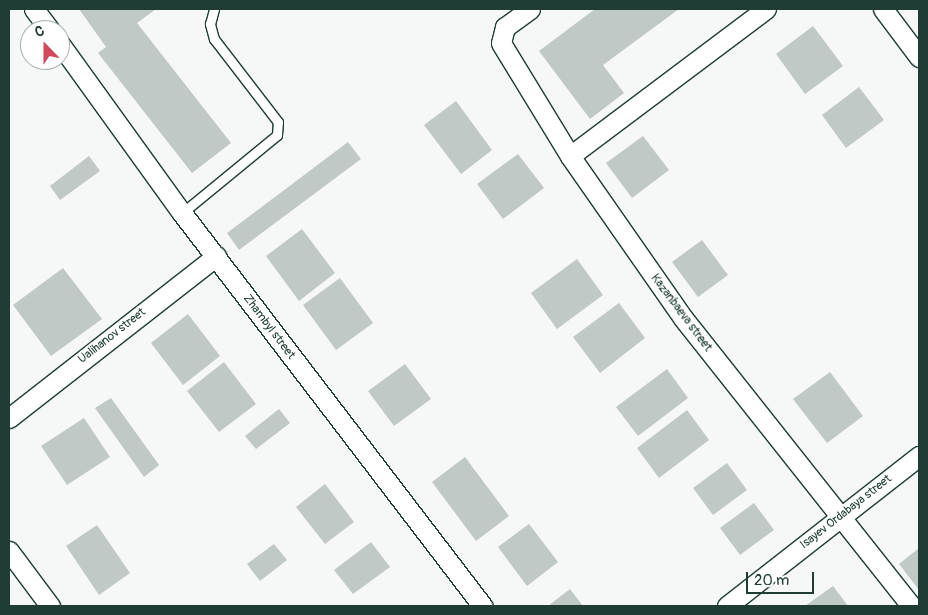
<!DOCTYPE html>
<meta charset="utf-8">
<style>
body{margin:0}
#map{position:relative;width:928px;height:615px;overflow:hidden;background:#f6f7f7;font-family:Pangolin,sans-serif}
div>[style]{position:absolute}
.building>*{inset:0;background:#c0c9c6}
.roads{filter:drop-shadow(1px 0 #1f3d34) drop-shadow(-1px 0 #1f3d34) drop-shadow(0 1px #1f3d34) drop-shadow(0 -1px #1f3d34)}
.service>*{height:9px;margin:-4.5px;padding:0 4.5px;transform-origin:4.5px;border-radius:4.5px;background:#fff}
.minor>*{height:19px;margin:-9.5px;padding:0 9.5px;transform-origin:9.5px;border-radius:9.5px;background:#fff}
span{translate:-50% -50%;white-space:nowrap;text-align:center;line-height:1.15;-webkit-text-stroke:4px #fff;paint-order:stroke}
.street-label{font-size:12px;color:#1f3d34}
.frame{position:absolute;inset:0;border:10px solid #1f3d34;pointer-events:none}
.north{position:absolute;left:20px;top:20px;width:50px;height:50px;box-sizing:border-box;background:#fff;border:1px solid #a5b1ae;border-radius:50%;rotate:338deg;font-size:14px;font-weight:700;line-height:20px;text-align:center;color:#1f3d34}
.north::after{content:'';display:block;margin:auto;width:18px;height:22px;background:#d1495b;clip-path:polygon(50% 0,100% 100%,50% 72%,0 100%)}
.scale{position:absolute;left:746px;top:572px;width:68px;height:22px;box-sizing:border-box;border:2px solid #1f3d34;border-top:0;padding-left:6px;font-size:15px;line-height:18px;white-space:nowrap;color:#1f3d34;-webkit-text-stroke:4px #fff;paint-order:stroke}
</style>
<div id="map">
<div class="building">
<i style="clip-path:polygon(79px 9px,156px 9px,137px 23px,231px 143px,192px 173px,98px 53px,106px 47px)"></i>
<i style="clip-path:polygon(595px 9px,679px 9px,603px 65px,624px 93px,590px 119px,539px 51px)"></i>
<i style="clip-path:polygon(813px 26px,843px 66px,805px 94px,776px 54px)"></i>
<i style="clip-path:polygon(859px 87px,884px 120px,846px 148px,822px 115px)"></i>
<i style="clip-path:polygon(456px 101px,492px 150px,461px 174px,424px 125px)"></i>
<i style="clip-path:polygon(643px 136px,669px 170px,632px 198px,606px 163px)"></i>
<i style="clip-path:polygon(348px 142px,361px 159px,239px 250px,227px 233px)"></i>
<i style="clip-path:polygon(518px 154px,544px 188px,503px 219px,477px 184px)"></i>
<i style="clip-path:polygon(89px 156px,100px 171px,60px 200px,50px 186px)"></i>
<i style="clip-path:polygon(302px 229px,335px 273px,299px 301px,266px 256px)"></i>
<i style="clip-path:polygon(702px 240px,728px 275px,698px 297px,672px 262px)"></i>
<i style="clip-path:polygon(577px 259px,603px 295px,557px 329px,531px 293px)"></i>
<i style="clip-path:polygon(63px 268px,102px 319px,51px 356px,13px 305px)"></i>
<i style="clip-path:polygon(340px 278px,373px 323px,336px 350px,303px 305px)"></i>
<i style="clip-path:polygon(619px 303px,645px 338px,600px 373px,573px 337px)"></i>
<i style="clip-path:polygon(188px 314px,220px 356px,183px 385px,151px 343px)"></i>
<i style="clip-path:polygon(224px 362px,256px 404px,219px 432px,187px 391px)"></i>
<i style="clip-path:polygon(405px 364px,431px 399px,394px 426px,368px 391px)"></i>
<i style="clip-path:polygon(667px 369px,688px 398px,638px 436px,616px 407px)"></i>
<i style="clip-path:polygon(830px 372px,863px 416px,827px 443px,793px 399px)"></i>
<i style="clip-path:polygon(111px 398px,159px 465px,144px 477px,95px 408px)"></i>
<i style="clip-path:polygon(279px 409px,290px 423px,256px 449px,245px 436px)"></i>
<i style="clip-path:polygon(687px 410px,709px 440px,659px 478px,637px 448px)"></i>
<i style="clip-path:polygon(84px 418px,110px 457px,67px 485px,41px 446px)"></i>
<i style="clip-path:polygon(465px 457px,509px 516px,476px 541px,432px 482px)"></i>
<i style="clip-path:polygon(727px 463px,747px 490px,713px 515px,693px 488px)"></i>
<i style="clip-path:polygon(325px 484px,354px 522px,325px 544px,296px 507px)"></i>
<i style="clip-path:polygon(754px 503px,774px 530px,740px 555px,720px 528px)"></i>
<i style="clip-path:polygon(529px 524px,558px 562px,527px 586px,498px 547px)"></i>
<i style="clip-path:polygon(97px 525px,130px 573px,99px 595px,66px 546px)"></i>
<i style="clip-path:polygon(371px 542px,390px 567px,353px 594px,334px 570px)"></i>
<i style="clip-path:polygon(274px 544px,287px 560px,260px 581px,247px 564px)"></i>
<i style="clip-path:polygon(919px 548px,919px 590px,899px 564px)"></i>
<i style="clip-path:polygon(833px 586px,848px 606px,805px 606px)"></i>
<i style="clip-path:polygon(570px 589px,583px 606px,548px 606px)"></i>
</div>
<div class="roads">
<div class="service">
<i style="left:182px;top:213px;width:123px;rotate:-39.4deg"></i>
<i style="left:277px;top:135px;width:13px;rotate:-86deg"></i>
<i style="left:278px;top:122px;width:105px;rotate:-127.6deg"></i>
<i style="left:214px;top:39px;width:16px;rotate:-105deg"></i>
<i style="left:210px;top:24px;width:16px;rotate:-75deg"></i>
</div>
<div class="minor">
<i style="left:34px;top:9px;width:26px;rotate:53deg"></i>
<i style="left:530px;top:9px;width:31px;rotate:144deg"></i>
<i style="left:505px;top:27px;width:16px;rotate:104deg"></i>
<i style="left:501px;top:43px;width:132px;rotate:58.6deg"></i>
<i style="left:570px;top:156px;width:198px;rotate:55.1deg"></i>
<i style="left:683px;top:318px;width:367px;rotate:51.6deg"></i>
<i style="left:883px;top:9px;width:60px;rotate:53.1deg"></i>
<i style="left:60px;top:44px;width:208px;rotate:54.2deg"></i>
<i style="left:182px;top:213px;width:495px;rotate:52.6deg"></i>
<i style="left:570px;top:156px;width:245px;rotate:-36.9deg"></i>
<i style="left:9px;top:418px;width:263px;rotate:-38deg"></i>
<i style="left:9px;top:551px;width:69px;rotate:53.3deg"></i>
<i style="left:727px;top:606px;width:244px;rotate:-38deg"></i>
</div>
</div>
<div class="street-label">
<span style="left:681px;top:313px;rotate:53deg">Kazanbaeva street</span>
<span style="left:269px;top:327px;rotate:53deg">Zhambyl street</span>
<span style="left:112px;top:336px;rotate:-38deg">Ualihanov street</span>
<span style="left:846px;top:512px;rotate:-38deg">Isayev Ordabaya street</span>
</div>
<div class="frame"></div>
<div class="north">С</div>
<div class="scale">20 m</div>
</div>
